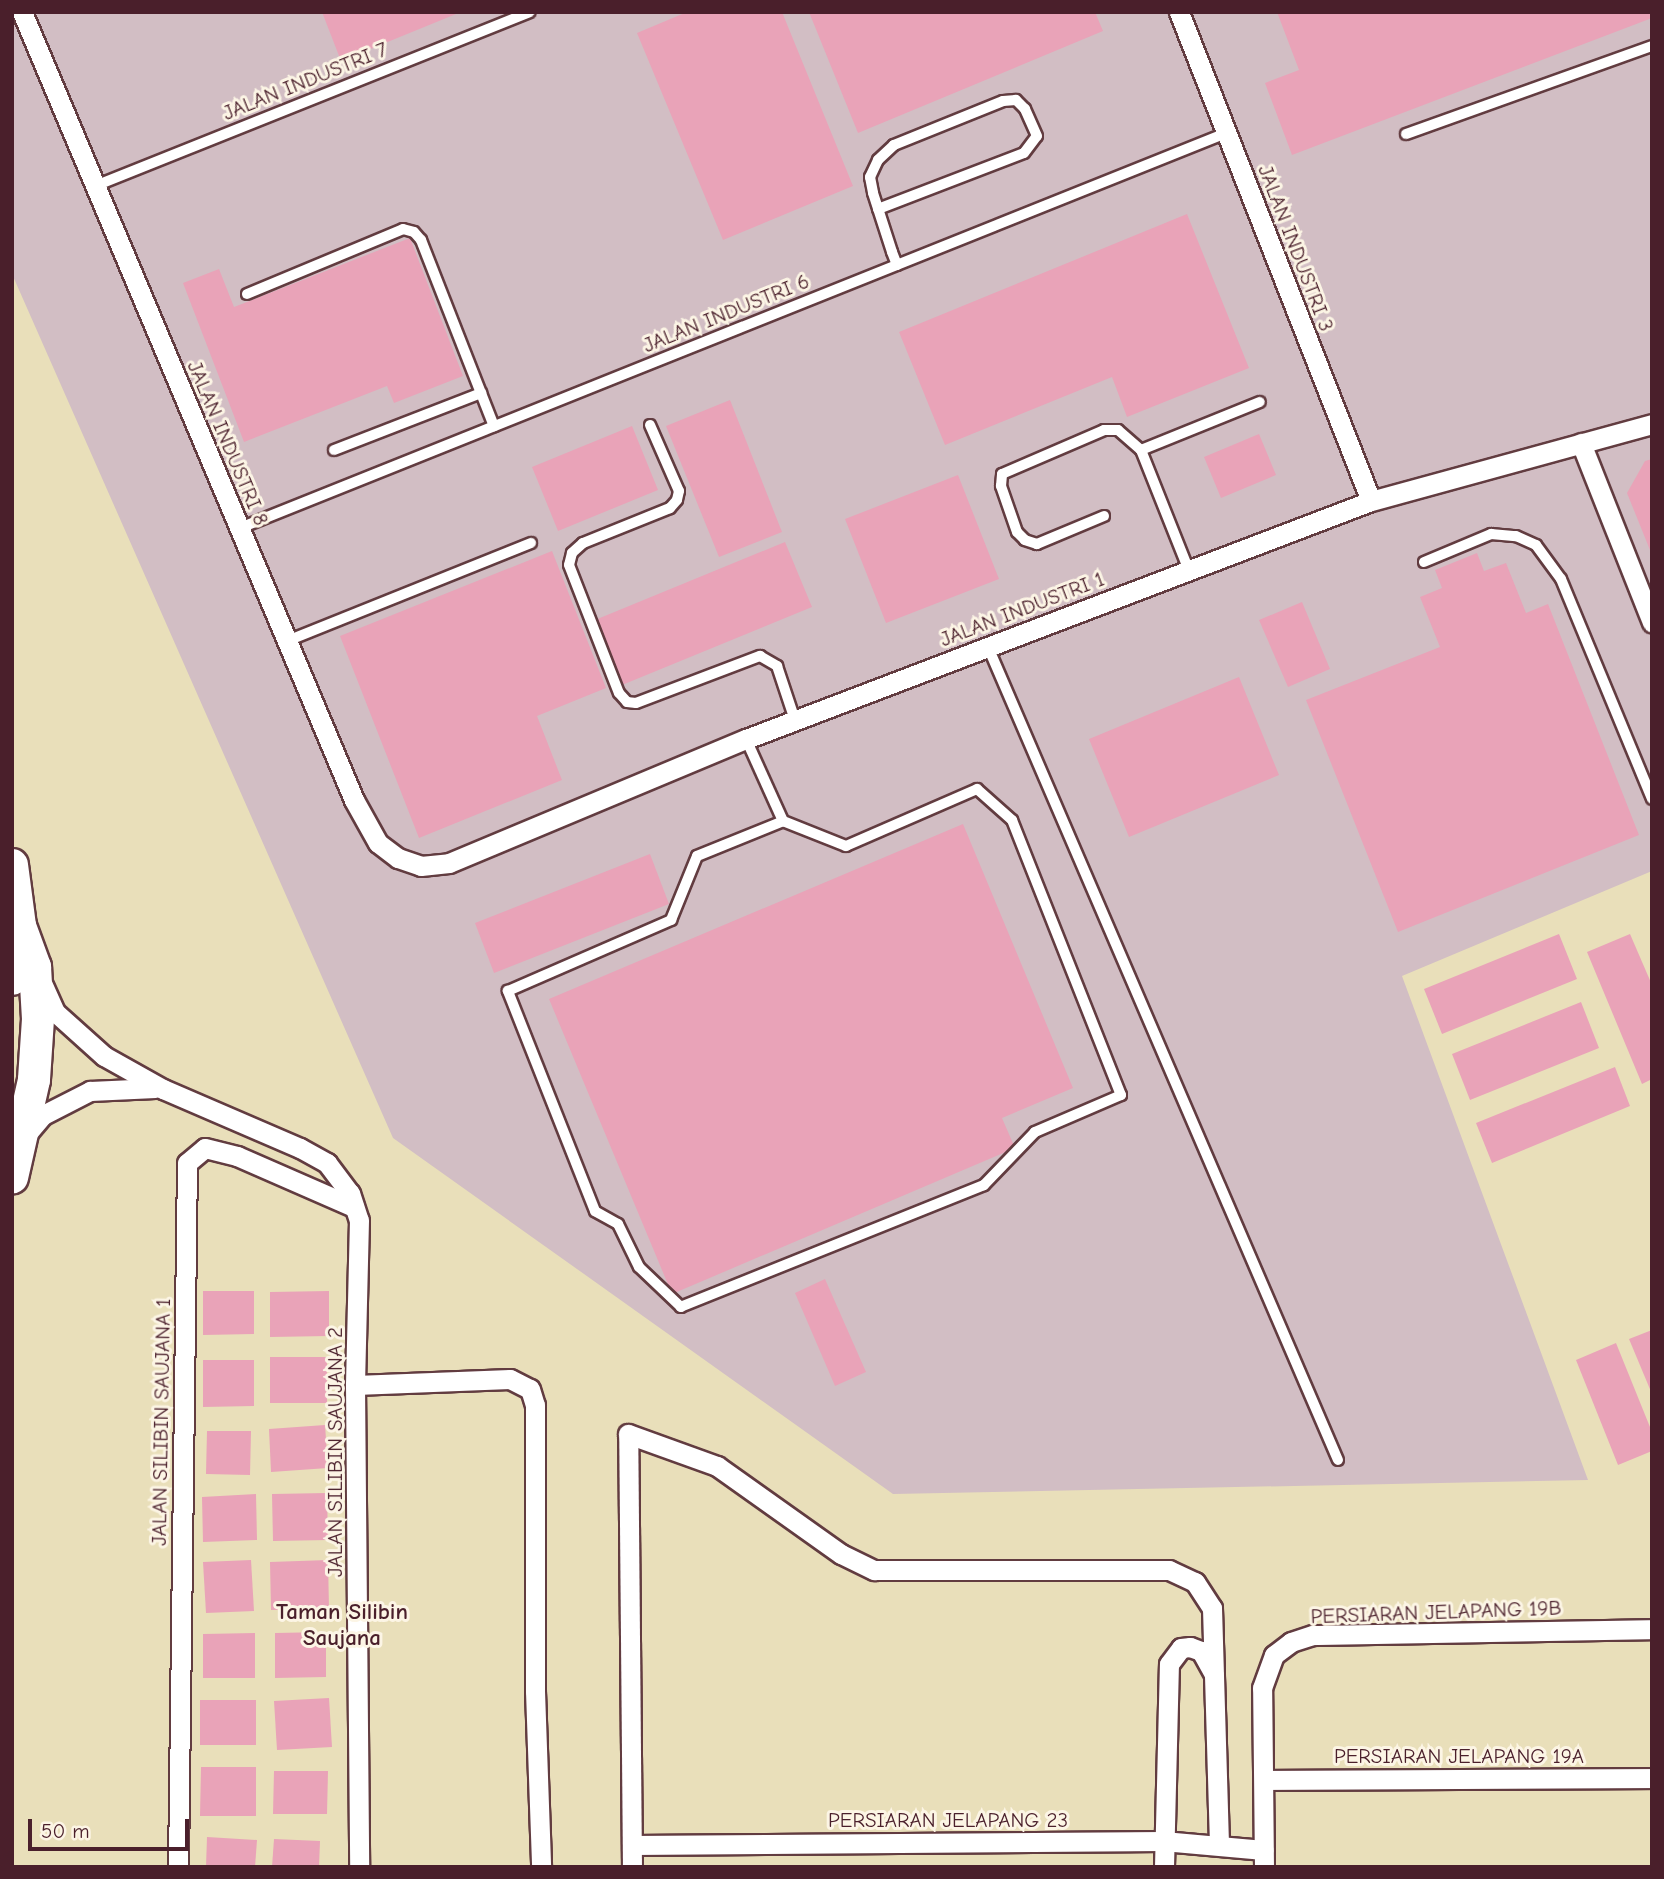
<!DOCTYPE html>
<style>
body{margin:0}
#map{position:relative;width:1664px;height:1879px;overflow:hidden;background:#e9dfba;font-family:"Comic Neue",sans-serif}
div>[style]{position:absolute}
.industrial>*{inset:0;background:#d2bec4}
.building>*{inset:0;background:#e9a3b8}
.roads{filter:drop-shadow(2px 0 #623c40) drop-shadow(-2px 0 #623c40) drop-shadow(0 2px #623c40) drop-shadow(0 -2px #623c40)}
.service>*{height:10px;margin:-5px;padding:0 5px;transform-origin:5px;border-radius:5px;background:#fff}
.minor>*{height:19px;margin:-9.5px;padding:0 9.5px;transform-origin:9.5px;border-radius:9.5px;background:#fff}
.trunk>*{height:32px;margin:-16px;padding:0 16px;transform-origin:16px;border-radius:16px;background:#fff}
span{translate:-50% -50%;white-space:nowrap;text-align:center;line-height:1.15;-webkit-text-stroke:6px #fcf5e5;paint-order:stroke}
.street-label{font-size:21px;color:#4a1f2b}
.neighbourhood-label{font-size:23px;color:#4a1f2b;font-weight:700}
.frame{position:absolute;inset:0;border:14px solid #4a1f2b;pointer-events:none}
.scale{position:absolute;left:28px;top:1819px;width:161px;height:32px;box-sizing:border-box;border:4px solid #4a1f2b;border-top:0;padding-left:9px;font-size:21px;line-height:24px;white-space:nowrap;color:#4a1f2b;-webkit-text-stroke:5px #fcf5e5;paint-order:stroke}
</style>
<div id="map">
<div class="industrial">
<i style="clip-path:polygon(12px 12px,1652px 12px,1652px 871px,1402px 976px,1588px 1480px,893px 1494px,393px 1138px,12px 274px)"></i>
</div>
<div class="building">
<i style="clip-path:polygon(322px 12px,461px 12px,341px 61px)"></i>
<i style="clip-path:polygon(687px 12px,782px 12px,853px 186px,723px 240px,637px 33px)"></i>
<i style="clip-path:polygon(809px 12px,1095px 12px,1103px 31px,858px 133px)"></i>
<i style="clip-path:polygon(1277px 12px,1652px 12px,1652px 18px,1292px 155px,1265px 83px,1299px 70px)"></i>
<i style="clip-path:polygon(1187px 214px,1249px 368px,1127px 417px,1112px 377px,945px 445px,899px 332px)"></i>
<i style="clip-path:polygon(410px 238px,463px 376px,394px 403px,387px 386px,244px 442px,183px 283px,219px 269px,234px 307px)"></i>
<i style="clip-path:polygon(730px 400px,782px 532px,719px 557px,666px 426px)"></i>
<i style="clip-path:polygon(632px 426px,658px 490px,558px 531px,532px 467px)"></i>
<i style="clip-path:polygon(1259px 434px,1276px 475px,1221px 498px,1204px 457px)"></i>
<i style="clip-path:polygon(1652px 459px,1652px 555px,1627px 493px,1645px 461px)"></i>
<i style="clip-path:polygon(958px 475px,999px 579px,886px 623px,845px 519px)"></i>
<i style="clip-path:polygon(785px 542px,812px 607px,622px 685px,595px 620px)"></i>
<i style="clip-path:polygon(552px 551px,606px 688px,537px 716px,562px 780px,419px 838px,340px 636px)"></i>
<i style="clip-path:polygon(1477px 553px,1484px 571px,1506px 563px,1526px 613px,1548px 604px,1639px 835px,1398px 932px,1306px 700px,1440px 647px,1420px 597px,1442px 588px,1435px 570px)"></i>
<i style="clip-path:polygon(1302px 602px,1330px 669px,1288px 687px,1259px 620px)"></i>
<i style="clip-path:polygon(1239px 677px,1279px 775px,1129px 837px,1089px 739px)"></i>
<i style="clip-path:polygon(963px 824px,1073px 1088px,1002px 1118px,1015px 1148px,672px 1294px,549px 999px)"></i>
<i style="clip-path:polygon(650px 854px,669px 904px,494px 973px,475px 923px)"></i>
<i style="clip-path:polygon(1559px 934px,1577px 979px,1442px 1034px,1424px 989px)"></i>
<i style="clip-path:polygon(1630px 934px,1652px 985px,1652px 1079px,1642px 1084px,1587px 952px)"></i>
<i style="clip-path:polygon(1581px 1002px,1599px 1048px,1470px 1100px,1452px 1054px)"></i>
<i style="clip-path:polygon(1615px 1067px,1630px 1106px,1492px 1163px,1476px 1123px)"></i>
<i style="clip-path:polygon(825px 1279px,866px 1372px,835px 1386px,795px 1293px)"></i>
<i style="clip-path:polygon(203px 1291px,254px 1291px,254px 1334px,203px 1335px)"></i>
<i style="clip-path:polygon(329px 1291px,329px 1336px,270px 1337px,270px 1292px)"></i>
<i style="clip-path:polygon(1652px 1330px,1652px 1394px,1629px 1339px)"></i>
<i style="clip-path:polygon(1616px 1343px,1652px 1432px,1652px 1451px,1618px 1465px,1576px 1360px)"></i>
<i style="clip-path:polygon(270px 1357px,327px 1357px,327px 1403px,270px 1403px)"></i>
<i style="clip-path:polygon(203px 1360px,254px 1360px,254px 1406px,203px 1407px)"></i>
<i style="clip-path:polygon(325px 1425px,328px 1468px,271px 1472px,269px 1429px)"></i>
<i style="clip-path:polygon(207px 1431px,251px 1431px,250px 1475px,206px 1474px)"></i>
<i style="clip-path:polygon(327px 1493px,328px 1540px,273px 1541px,272px 1494px)"></i>
<i style="clip-path:polygon(256px 1494px,257px 1540px,203px 1542px,202px 1497px)"></i>
<i style="clip-path:polygon(251px 1560px,254px 1611px,206px 1613px,203px 1562px)"></i>
<i style="clip-path:polygon(328px 1560px,329px 1609px,271px 1610px,270px 1562px)"></i>
<i style="clip-path:polygon(326px 1632px,326px 1677px,275px 1678px,275px 1633px)"></i>
<i style="clip-path:polygon(255px 1633px,255px 1678px,203px 1678px,203px 1634px)"></i>
<i style="clip-path:polygon(329px 1698px,332px 1747px,277px 1750px,274px 1701px)"></i>
<i style="clip-path:polygon(200px 1700px,256px 1700px,256px 1745px,200px 1745px)"></i>
<i style="clip-path:polygon(201px 1767px,256px 1767px,256px 1816px,200px 1816px)"></i>
<i style="clip-path:polygon(274px 1771px,328px 1771px,327px 1814px,273px 1814px)"></i>
<i style="clip-path:polygon(207px 1837px,257px 1840px,255px 1867px,206px 1867px)"></i>
<i style="clip-path:polygon(274px 1839px,320px 1841px,319px 1867px,272px 1867px)"></i>
</div>
<div class="roads">
<div class="service">
<i style="left:1406px;top:134px;width:261px;rotate:-19.7deg"></i>
<i style="left:95px;top:186px;width:468px;rotate:-21.8deg"></i>
<i style="left:878px;top:209px;width:156px;rotate:-21deg"></i>
<i style="left:1024px;top:153px;width:21px;rotate:-53deg"></i>
<i style="left:1037px;top:136px;width:30px;rotate:-114deg"></i>
<i style="left:1025px;top:109px;width:13px;rotate:-135deg"></i>
<i style="left:1016px;top:100px;width:13px;rotate:176deg"></i>
<i style="left:1003px;top:101px;width:118px;rotate:158deg"></i>
<i style="left:894px;top:145px;width:22px;rotate:137deg"></i>
<i style="left:878px;top:160px;width:19px;rotate:115deg"></i>
<i style="left:870px;top:177px;width:16px;rotate:79deg"></i>
<i style="left:873px;top:193px;width:62px;rotate:72.1deg"></i>
<i style="left:892px;top:252px;width:14px;rotate:69deg"></i>
<i style="left:247px;top:294px;width:169px;rotate:-22.6deg"></i>
<i style="left:403px;top:229px;width:11px;rotate:15deg"></i>
<i style="left:414px;top:232px;width:11px;rotate:49deg"></i>
<i style="left:421px;top:240px;width:200px;rotate:68.6deg"></i>
<i style="left:650px;top:425px;width:72px;rotate:66.3deg"></i>
<i style="left:679px;top:491px;width:9px;rotate:103deg"></i>
<i style="left:677px;top:500px;width:11px;rotate:131deg"></i>
<i style="left:670px;top:508px;width:94px;rotate:158.1deg"></i>
<i style="left:583px;top:543px;width:15px;rotate:138deg"></i>
<i style="left:572px;top:553px;width:12px;rotate:104deg"></i>
<i style="left:569px;top:565px;width:137px;rotate:68.7deg"></i>
<i style="left:619px;top:693px;width:12px;rotate:48deg"></i>
<i style="left:627px;top:702px;width:9px;rotate:6deg"></i>
<i style="left:636px;top:703px;width:133px;rotate:-20.8deg"></i>
<i style="left:760px;top:656px;width:20px;rotate:30deg"></i>
<i style="left:777px;top:666px;width:57px;rotate:71.6deg"></i>
<i style="left:334px;top:450px;width:158px;rotate:-21.2deg"></i>
<i style="left:1141px;top:450px;width:128px;rotate:-22deg"></i>
<i style="left:1104px;top:516px;width:73px;rotate:157.3deg"></i>
<i style="left:1037px;top:544px;width:13px;rotate:-162deg"></i>
<i style="left:1025px;top:540px;width:11px;rotate:-135deg"></i>
<i style="left:1017px;top:532px;width:49px;rotate:-109.2deg"></i>
<i style="left:1001px;top:486px;width:12px;rotate:-85deg"></i>
<i style="left:1002px;top:474px;width:111px;rotate:-23.3deg"></i>
<i style="left:1104px;top:430px;width:14px"></i>
<i style="left:1118px;top:430px;width:30px;rotate:41deg"></i>
<i style="left:1141px;top:450px;width:127px;rotate:68.3deg"></i>
<i style="left:240px;top:528px;width:1062px;rotate:-21.83deg"></i>
<i style="left:1424px;top:562px;width:73px;rotate:-22.7deg"></i>
<i style="left:1491px;top:534px;width:25px;rotate:5deg"></i>
<i style="left:1516px;top:536px;width:22px;rotate:24deg"></i>
<i style="left:1536px;top:545px;width:42px;rotate:53.7deg"></i>
<i style="left:1561px;top:579px;width:238px;rotate:67.5deg"></i>
<i style="left:287px;top:641px;width:263px;rotate:-21.9deg"></i>
<i style="left:988px;top:647px;width:885px;rotate:66.71deg"></i>
<i style="left:746px;top:739px;width:90px;rotate:65.7deg"></i>
<i style="left:977px;top:789px;width:47px;rotate:41.5deg"></i>
<i style="left:1012px;top:820px;width:296px;rotate:68.4deg"></i>
<i style="left:1121px;top:1095px;width:94px;rotate:156.7deg"></i>
<i style="left:1035px;top:1132px;width:74px;rotate:133.9deg"></i>
<i style="left:984px;top:1185px;width:327px;rotate:158.1deg"></i>
<i style="left:681px;top:1307px;width:58px;rotate:-136.4deg"></i>
<i style="left:639px;top:1267px;width:48px;rotate:-116deg"></i>
<i style="left:618px;top:1224px;width:26px;rotate:-151deg"></i>
<i style="left:595px;top:1211px;width:237px;rotate:-111.6deg"></i>
<i style="left:508px;top:991px;width:178px;rotate:-23.5deg"></i>
<i style="left:671px;top:920px;width:69px;rotate:-67.9deg"></i>
<i style="left:697px;top:856px;width:93px;rotate:-22.1deg"></i>
<i style="left:783px;top:821px;width:68px;rotate:21.6deg"></i>
<i style="left:846px;top:846px;width:143px;rotate:-23.5deg"></i>
</div>
<div class="minor">
<i style="left:22px;top:12px;width:855px;rotate:67.15deg"></i>
<i style="left:354px;top:800px;width:49px;rotate:60.8deg"></i>
<i style="left:378px;top:843px;width:25px;rotate:37deg"></i>
<i style="left:398px;top:858px;width:24px;rotate:19deg"></i>
<i style="left:421px;top:866px;width:28px;rotate:-6deg"></i>
<i style="left:449px;top:863px;width:322px;rotate:-22.7deg"></i>
<i style="left:746px;top:739px;width:669px;rotate:-20.85deg"></i>
<i style="left:1371px;top:501px;width:291px;rotate:-15.3deg"></i>
<i style="left:1179px;top:12px;width:525px;rotate:68.56deg"></i>
<i style="left:1581px;top:443px;width:193px;rotate:68.4deg"></i>
<i style="left:43px;top:985px;width:30px;rotate:66deg"></i>
<i style="left:55px;top:1012px;width:66px;rotate:41.9deg"></i>
<i style="left:104px;top:1056px;width:68px;rotate:29.2deg"></i>
<i style="left:163px;top:1089px;width:149px;rotate:23.3deg"></i>
<i style="left:300px;top:1148px;width:31px;rotate:29deg"></i>
<i style="left:327px;top:1163px;width:38px;rotate:53deg"></i>
<i style="left:350px;top:1193px;width:28px;rotate:72deg"></i>
<i style="left:359px;top:1220px;width:165px;rotate:91.4deg"></i>
<i style="left:355px;top:1385px;width:482px;rotate:89.5deg"></i>
<i style="left:26px;top:1135px;width:26px;rotate:-50deg"></i>
<i style="left:43px;top:1115px;width:53px;rotate:-27.1deg"></i>
<i style="left:90px;top:1091px;width:65px;rotate:-2.6deg"></i>
<i style="left:355px;top:1385px;width:155px;rotate:-2.2deg"></i>
<i style="left:510px;top:1379px;width:22px;rotate:27deg"></i>
<i style="left:530px;top:1389px;width:17px;rotate:73deg"></i>
<i style="left:535px;top:1405px;width:286px;rotate:90deg"></i>
<i style="left:535px;top:1691px;width:176px;rotate:88deg"></i>
<i style="left:1266px;top:1780px;width:386px;rotate:-0.3deg"></i>
<i style="left:632px;top:1845px;width:531px;rotate:-0.43deg"></i>
<i style="left:1163px;top:1841px;width:101px;rotate:5.1deg"></i>
<i style="left:178px;top:1867px;width:704px;rotate:-89.27deg"></i>
<i style="left:187px;top:1163px;width:23px;rotate:-40deg"></i>
<i style="left:205px;top:1148px;width:33px;rotate:14deg"></i>
<i style="left:237px;top:1156px;width:128px;rotate:23.6deg"></i>
<i style="left:632px;top:1867px;width:433px;rotate:-90.5deg"></i>
<i style="left:628px;top:1434px;width:95px;rotate:19.8deg"></i>
<i style="left:717px;top:1466px;width:152px;rotate:35.4deg"></i>
<i style="left:841px;top:1554px;width:37px;rotate:26deg"></i>
<i style="left:874px;top:1570px;width:295px"></i>
<i style="left:1169px;top:1570px;width:29px;rotate:25deg"></i>
<i style="left:1195px;top:1582px;width:31px;rotate:57deg"></i>
<i style="left:1212px;top:1608px;width:235px;rotate:88.3deg"></i>
<i style="left:1164px;top:1867px;width:203px;rotate:-88.6deg"></i>
<i style="left:1169px;top:1664px;width:20px;rotate:-53deg"></i>
<i style="left:1181px;top:1648px;width:9px;rotate:-6deg"></i>
<i style="left:1190px;top:1647px;width:12px;rotate:20deg"></i>
<i style="left:1201px;top:1651px;width:26px;rotate:61deg"></i>
<i style="left:1264px;top:1867px;width:179px;rotate:-90.6deg"></i>
<i style="left:1262px;top:1688px;width:35px;rotate:-70deg"></i>
<i style="left:1274px;top:1655px;width:21px;rotate:-37deg"></i>
<i style="left:1291px;top:1642px;width:23px;rotate:-18deg"></i>
<i style="left:1313px;top:1635px;width:339px;rotate:-1deg"></i>
</div>
<div class="trunk">
<i style="left:12px;top:865px;width:62px;rotate:82.5deg"></i>
<i style="left:20px;top:926px;width:44px;rotate:69.9deg"></i>
<i style="left:35px;top:967px;width:52px;rotate:86.7deg"></i>
<i style="left:38px;top:1019px;width:61px;rotate:93.8deg"></i>
<i style="left:34px;top:1080px;width:100px;rotate:102.7deg"></i>
<i style="left:12px;top:979px;width:53px;rotate:-81.3deg"></i>
</div>
</div>
<div class="street-label">
<span style="left:305px;top:81px;rotate:-22deg">JALAN INDUSTRI 7</span>
<span style="left:1296px;top:248px;rotate:69deg">JALAN INDUSTRI 3</span>
<span style="left:726px;top:313px;rotate:-22deg">JALAN INDUSTRI 6</span>
<span style="left:228px;top:443px;rotate:67deg">JALAN INDUSTRI 8</span>
<span style="left:1022px;top:609px;rotate:-21deg">JALAN INDUSTRI 1</span>
<span style="left:161px;top:1422px;rotate:-89deg">JALAN SILIBIN SAUJANA 1</span>
<span style="left:335px;top:1452px;rotate:-90deg">JALAN SILIBIN SAUJANA 2</span>
<span style="left:1436px;top:1612px;rotate:-2deg">PERSIARAN JELAPANG 19B</span>
<span style="left:1459px;top:1756px">PERSIARAN JELAPANG 19A</span>
<span style="left:948px;top:1820px">PERSIARAN JELAPANG 23</span>
</div>
<div class="neighbourhood-label">
<span style="left:342px;top:1625px">Taman Silibin<br>Saujana</span>
</div>
<div class="frame"></div>
<div class="scale">50 m</div>
</div>
